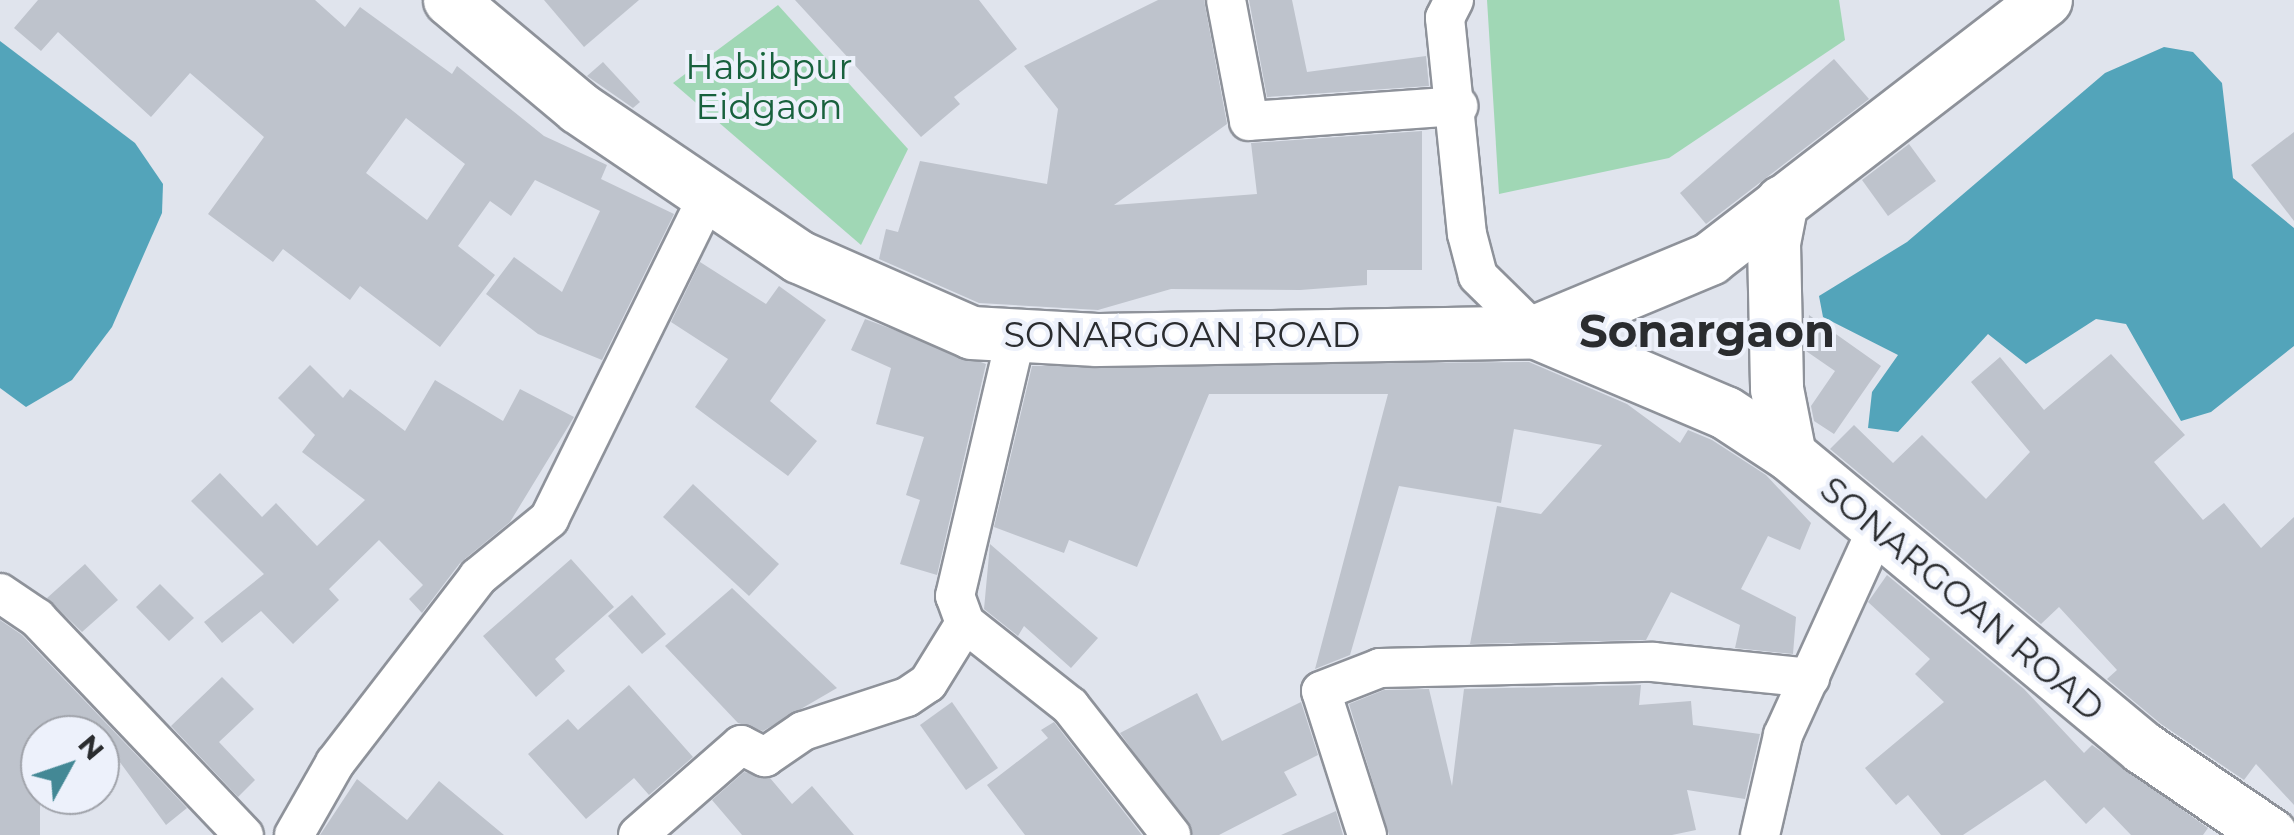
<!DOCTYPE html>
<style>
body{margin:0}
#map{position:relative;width:2294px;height:835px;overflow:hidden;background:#e0e4ed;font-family:Montserrat,sans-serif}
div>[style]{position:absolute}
.green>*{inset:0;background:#a0d7b5}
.water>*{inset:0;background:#53a4ba}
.building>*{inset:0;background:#bec3cc}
.roads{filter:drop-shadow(2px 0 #8e929a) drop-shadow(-2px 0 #8e929a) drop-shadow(0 2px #8e929a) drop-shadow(0 -2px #8e929a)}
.street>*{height:38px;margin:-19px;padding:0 19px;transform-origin:19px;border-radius:19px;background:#fff}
.secondary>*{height:52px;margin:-26px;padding:0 26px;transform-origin:26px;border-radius:26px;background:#fff}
span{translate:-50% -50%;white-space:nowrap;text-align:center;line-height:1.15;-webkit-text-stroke:8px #edf1fb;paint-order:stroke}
.park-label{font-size:35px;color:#18613d}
.street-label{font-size:35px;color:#2a2c2f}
.district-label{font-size:45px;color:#2a2c2f;font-weight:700}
.north{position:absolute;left:20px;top:715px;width:100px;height:100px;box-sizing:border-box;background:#edf1fb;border:2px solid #9fa2a9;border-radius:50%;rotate:50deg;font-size:28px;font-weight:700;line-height:40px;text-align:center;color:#2a2c2f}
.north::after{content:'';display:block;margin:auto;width:35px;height:45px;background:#438895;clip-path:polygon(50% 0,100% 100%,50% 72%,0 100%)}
</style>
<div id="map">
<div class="green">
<i style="clip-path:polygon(1487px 0,1839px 0,1845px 40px,1669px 158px,1499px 194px)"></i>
<i style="clip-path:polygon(778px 5px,908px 149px,861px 245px,673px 83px)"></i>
</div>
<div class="water">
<i style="clip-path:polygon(0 41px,135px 143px,163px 184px,162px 213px,112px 327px,72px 380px,26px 407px,0 388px)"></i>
<i style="clip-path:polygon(2164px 47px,2193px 52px,2222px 83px,2233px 178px,2294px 228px,2294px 346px,2211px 412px,2181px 421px,2126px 324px,2096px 319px,2026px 364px,1988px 334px,1898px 432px,1868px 428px,1872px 392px,1898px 355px,1823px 317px,1819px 296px,1907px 242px,2105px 73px)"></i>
</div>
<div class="building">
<i style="clip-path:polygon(evenodd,38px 0,315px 0,345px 27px,360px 7px,452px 74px,457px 66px,544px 136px,607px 165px,601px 179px,674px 214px,602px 360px,538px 334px,486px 294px,514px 257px,562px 292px,600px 211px,535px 180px,511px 216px,490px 201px,458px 246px,495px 275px,440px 347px,360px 286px,350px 300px,283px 249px,273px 262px,208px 214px,264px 137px,190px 73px,151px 117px,58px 32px,41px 51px,14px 28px,38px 0,406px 118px,465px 164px,427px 220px,366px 173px,406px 118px)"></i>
<i style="clip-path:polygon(544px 0,639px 0,584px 47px)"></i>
<i style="clip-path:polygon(795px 0,979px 0,1017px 49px,954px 97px,960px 104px,921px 137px)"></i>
<i style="clip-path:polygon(1158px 0,1204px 0,1227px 124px,1114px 205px,1257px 194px,1251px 143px,1422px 131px,1422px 270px,1367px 270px,1367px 285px,1300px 290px,1171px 289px,1098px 310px,979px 303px,879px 259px,886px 229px,898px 232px,920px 161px,1047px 184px,1058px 109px,1024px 66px)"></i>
<i style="clip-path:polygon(1249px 0,1292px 0,1307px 72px,1426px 56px,1429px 86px,1267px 97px)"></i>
<i style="clip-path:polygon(1834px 59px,1869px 99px,1706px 224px,1680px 193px)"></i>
<i style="clip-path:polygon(603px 62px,640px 102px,633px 108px,587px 76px)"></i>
<i style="clip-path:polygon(2294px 132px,2294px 221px,2251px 165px)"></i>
<i style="clip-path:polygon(1909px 144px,1936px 181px,1888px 216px,1862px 180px)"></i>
<i style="clip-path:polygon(700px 262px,766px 304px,779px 286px,826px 320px,770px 401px,817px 441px,788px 476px,695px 407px,728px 359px,671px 322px)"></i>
<i style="clip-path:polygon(1809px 315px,1881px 366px,1834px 434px,1814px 421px,1811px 406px,1835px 371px,1806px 351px)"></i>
<i style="clip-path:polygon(865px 319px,986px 364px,937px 575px,900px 564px,920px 500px,906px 495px,924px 437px,876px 424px,891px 368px,851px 350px)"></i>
<i style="clip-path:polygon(2111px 354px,2185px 435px,2154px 462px,2203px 520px,2224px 503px,2261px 548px,2294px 517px,2294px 805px,2256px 764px,2244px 780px,2161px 724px,2107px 679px,2117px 670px,2059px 607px,2041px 624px,1830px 449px,1854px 425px,1893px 463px,1922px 435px,1986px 499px,2030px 452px,1971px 382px,2000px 357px,2044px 410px)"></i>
<i style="clip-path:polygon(1529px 362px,1627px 404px,1680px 443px,1688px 430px,1712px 440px,1766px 475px,1811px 523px,1800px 550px,1768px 536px,1741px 589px,1796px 617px,1793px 654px,1735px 648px,1740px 625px,1671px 592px,1646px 640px,1470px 644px,1497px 506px,1541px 514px,1602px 445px,1514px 429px,1501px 503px,1399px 486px,1350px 655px,1315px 669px,1388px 394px,1209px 394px,1137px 567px,1069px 540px,1064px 553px,994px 527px,1032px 366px)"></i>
<i style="clip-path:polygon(310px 365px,343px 398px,350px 389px,405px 431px,435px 380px,503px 421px,520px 389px,574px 417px,510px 522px,460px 563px,422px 613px,409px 599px,423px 585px,379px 540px,329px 589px,339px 600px,293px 644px,261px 611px,222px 643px,204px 622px,264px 574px,191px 501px,220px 473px,262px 517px,276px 503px,317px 546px,365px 500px,302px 452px,315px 435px,278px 398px)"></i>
<i style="clip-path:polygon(693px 484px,779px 564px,749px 596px,663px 517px)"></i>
<i style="clip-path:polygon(990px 544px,1098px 638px,1071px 668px,1024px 626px,1018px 636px,984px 609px)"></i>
<i style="clip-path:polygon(571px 559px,614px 607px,555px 659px,565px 671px,536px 697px,483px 636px)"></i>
<i style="clip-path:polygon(85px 564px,118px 600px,82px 632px,47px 598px)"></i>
<i style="clip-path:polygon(1887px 575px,2024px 689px,2084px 753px,2092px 745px,2208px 828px,2203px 835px,2131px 835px,2104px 807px,2086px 824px,2045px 780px,1963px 835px,1941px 835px,1908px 795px,1896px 805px,1865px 768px,1944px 702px,1915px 674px,1930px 659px,1868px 602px)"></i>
<i style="clip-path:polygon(160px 584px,194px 618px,169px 641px,136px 607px)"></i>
<i style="clip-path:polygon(732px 588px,837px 688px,763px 731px,738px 723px,665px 646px)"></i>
<i style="clip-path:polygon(632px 595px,666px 634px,642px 654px,608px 616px)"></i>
<i style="clip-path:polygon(0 620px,22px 635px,187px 808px,166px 825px,100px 735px,40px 735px,40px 835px,0 835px)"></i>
<i style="clip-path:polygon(222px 677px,254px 709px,219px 742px,255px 780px,238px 797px,171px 726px)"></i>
<i style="clip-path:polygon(629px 685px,693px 757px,649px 795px,634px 778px,586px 819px,528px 754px,568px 719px,578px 730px)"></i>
<i style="clip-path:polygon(1641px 685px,1639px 705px,1691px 701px,1693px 725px,1760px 734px,1745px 799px,1687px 790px,1696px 830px,1672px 835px,1389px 835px,1349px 704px,1384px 690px,1429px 689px,1452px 786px,1464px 689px)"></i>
<i style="clip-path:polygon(1197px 693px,1222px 741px,1301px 702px,1318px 755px,1284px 772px,1297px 795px,1219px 835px,1193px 835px,1120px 733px)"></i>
<i style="clip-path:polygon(952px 702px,998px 768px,966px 790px,920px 725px)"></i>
<i style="clip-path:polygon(1054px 722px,1142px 835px,1025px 835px,987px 785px,1048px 738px,1041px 730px)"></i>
<i style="clip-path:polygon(744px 772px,770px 778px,792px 804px,812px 786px,854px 835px,742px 835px,712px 800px)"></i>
<i style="clip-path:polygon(357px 779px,407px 820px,439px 781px,504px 835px,320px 835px)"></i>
<i style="clip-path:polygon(1336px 811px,1343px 835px,1281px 835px)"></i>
</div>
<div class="roads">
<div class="street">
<i style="left:1226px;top:0;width:123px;rotate:79.2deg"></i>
<i style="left:1249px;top:121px;width:210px;rotate:-4.1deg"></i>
<i style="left:1454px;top:0;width:20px;rotate:117deg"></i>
<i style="left:1445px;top:18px;width:217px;rotate:84.2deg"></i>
<i style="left:1467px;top:234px;width:43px;rotate:75.3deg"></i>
<i style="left:1478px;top:276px;width:80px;rotate:44.5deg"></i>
<i style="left:0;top:593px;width:45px;rotate:34deg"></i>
<i style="left:37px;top:618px;width:300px;rotate:46.4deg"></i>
<i style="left:965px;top:623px;width:29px;rotate:-110deg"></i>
<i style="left:955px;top:596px;width:267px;rotate:-76.8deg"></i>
<i style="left:294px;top:835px;width:83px;rotate:-60.3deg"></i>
<i style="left:335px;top:763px;width:235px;rotate:-52.4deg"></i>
<i style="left:478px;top:577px;width:92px;rotate:-39.2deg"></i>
<i style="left:549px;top:519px;width:356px;rotate:-63.8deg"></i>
<i style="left:638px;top:835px;width:137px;rotate:-41.1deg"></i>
<i style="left:741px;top:745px;width:27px;rotate:27deg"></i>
<i style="left:765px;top:757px;width:46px;rotate:-34.4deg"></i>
<i style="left:803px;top:731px;width:109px;rotate:-18.1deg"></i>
<i style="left:907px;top:697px;width:25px;rotate:-34deg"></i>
<i style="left:928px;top:683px;width:70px;rotate:-58.3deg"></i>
<i style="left:965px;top:623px;width:134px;rotate:38.3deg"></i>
<i style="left:1070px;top:706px;width:164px;rotate:51.9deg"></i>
<i style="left:1367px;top:835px;width:151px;rotate:-107.7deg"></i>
<i style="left:1321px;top:691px;width:63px;rotate:-21.3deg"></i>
<i style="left:1380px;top:668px;width:273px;rotate:-1.3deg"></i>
<i style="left:1653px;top:662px;width:158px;rotate:5.8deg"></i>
<i style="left:1760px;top:835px;width:103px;rotate:-77deg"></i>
<i style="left:1783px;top:735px;width:224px;rotate:-65.5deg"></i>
</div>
<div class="secondary">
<i style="left:450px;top:0;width:168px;rotate:39.9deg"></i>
<i style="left:579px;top:108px;width:266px;rotate:34.1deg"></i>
<i style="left:799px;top:257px;width:189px;rotate:23.7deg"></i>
<i style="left:972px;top:333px;width:125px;rotate:3.2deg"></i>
<i style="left:1097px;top:340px;width:438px;rotate:-1deg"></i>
<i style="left:1535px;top:332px;width:190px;rotate:-22.6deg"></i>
<i style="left:1710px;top:259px;width:424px;rotate:-37.6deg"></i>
<i style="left:1782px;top:202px;width:42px;rotate:101deg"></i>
<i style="left:1774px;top:243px;width:146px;rotate:88.8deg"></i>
<i style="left:1777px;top:389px;width:67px;rotate:78.9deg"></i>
<i style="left:1535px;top:332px;width:207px;rotate:23deg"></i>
<i style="left:1726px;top:413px;width:77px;rotate:33.3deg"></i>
<i style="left:1790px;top:455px;width:459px;rotate:39.7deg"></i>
<i style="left:2143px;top:748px;width:155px;rotate:34.2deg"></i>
</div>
</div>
<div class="park-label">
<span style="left:769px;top:87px">Habibpur<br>Eidgaon</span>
</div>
<div class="street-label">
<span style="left:1182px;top:335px">SONARGOAN ROAD</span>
<span style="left:1962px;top:599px;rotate:40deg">SONARGOAN ROAD</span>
</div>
<div class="district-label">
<span style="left:1707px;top:331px">Sonargaon</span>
</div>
<div class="north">N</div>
</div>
